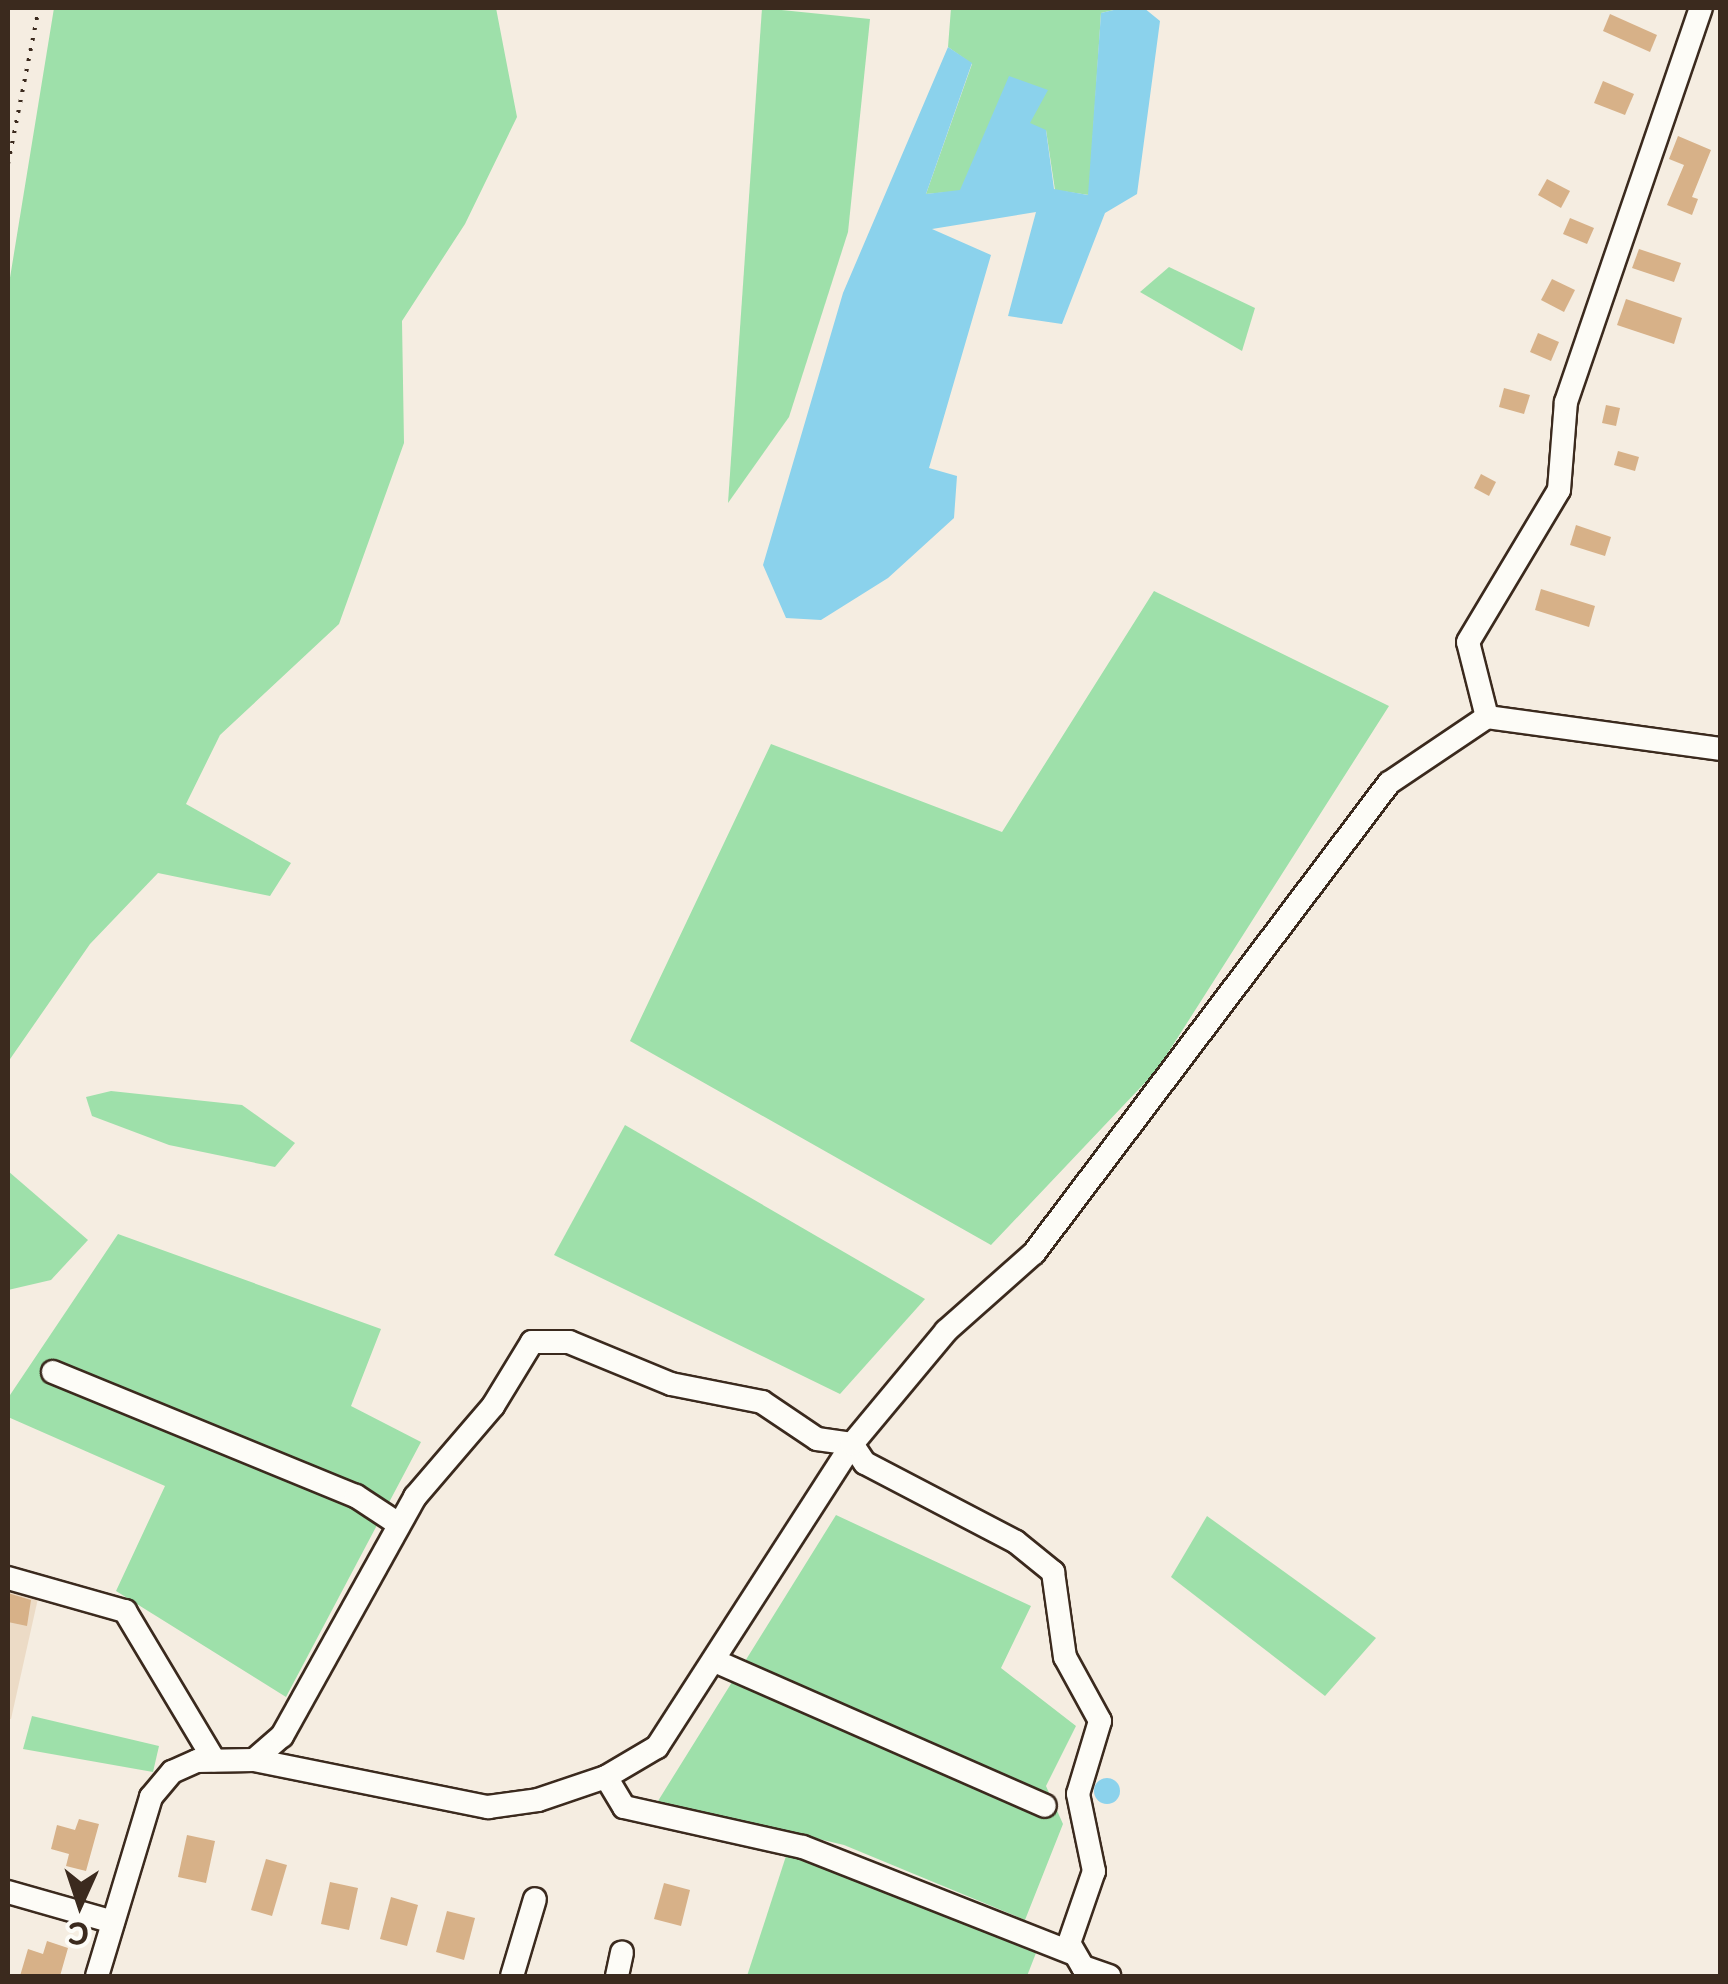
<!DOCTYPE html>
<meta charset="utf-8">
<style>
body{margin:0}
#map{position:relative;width:1728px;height:1984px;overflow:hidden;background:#f5ede1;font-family:"Playpen Sans",sans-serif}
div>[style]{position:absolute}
.built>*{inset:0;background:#ecdbc6}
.green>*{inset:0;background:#9ee0aa}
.water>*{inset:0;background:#8bd2ec}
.round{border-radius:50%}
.building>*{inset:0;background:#d7b188}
.path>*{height:4px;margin-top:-2px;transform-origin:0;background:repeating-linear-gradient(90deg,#3b2a1e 0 2.5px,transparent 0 10.5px)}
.roads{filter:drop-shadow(2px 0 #3b2a1e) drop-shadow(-2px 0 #3b2a1e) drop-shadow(0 2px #3b2a1e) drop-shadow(0 -2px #3b2a1e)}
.minor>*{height:22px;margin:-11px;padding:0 11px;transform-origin:11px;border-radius:11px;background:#fdfcf7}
span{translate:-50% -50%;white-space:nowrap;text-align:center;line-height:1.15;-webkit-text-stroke:10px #fdfcf7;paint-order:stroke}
.frame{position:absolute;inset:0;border:10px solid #3b2a1e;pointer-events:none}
.north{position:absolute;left:30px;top:1854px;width:100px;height:100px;-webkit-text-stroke:8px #fdfcf7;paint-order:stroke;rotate:183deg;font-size:28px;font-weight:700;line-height:40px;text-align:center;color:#3b2a1e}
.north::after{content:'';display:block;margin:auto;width:35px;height:45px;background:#3b2a1e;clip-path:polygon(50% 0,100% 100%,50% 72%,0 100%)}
</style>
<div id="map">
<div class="built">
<i style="clip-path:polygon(8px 1568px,43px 1576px,11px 1719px,8px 1719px)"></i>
</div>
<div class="green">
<i style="clip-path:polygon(54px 8px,496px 8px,517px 117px,465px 224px,402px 321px,404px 443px,339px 624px,220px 735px,186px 804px,291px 863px,270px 896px,158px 873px,90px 944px,8px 1062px,8px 290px)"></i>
<i style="clip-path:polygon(762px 8px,870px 19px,848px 232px,789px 417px,728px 503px)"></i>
<i style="clip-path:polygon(951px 8px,1122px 8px,1101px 13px,1089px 195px,1055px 190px,1046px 130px,960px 191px,926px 194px,972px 64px,948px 47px)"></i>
<i style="clip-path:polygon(1169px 267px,1255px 308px,1242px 351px,1140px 292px)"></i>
<i style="clip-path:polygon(1154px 591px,1389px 706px,1157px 1070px,991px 1245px,630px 1041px,771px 744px,1002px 832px)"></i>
<i style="clip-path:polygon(111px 1091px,242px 1105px,295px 1143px,275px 1167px,169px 1145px,92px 1116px,86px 1097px)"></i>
<i style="clip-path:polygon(625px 1125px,925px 1299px,840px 1394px,554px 1255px)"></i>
<i style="clip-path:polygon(8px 1171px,88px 1240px,51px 1280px,8px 1290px)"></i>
<i style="clip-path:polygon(118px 1234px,381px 1329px,351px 1406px,421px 1442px,286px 1697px,116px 1591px,165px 1486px,8px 1417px,8px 1398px)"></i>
<i style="clip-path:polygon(836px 1515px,1031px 1606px,1001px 1668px,1076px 1726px,1046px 1786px,1063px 1824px,1025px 1920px,844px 1845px,658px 1801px)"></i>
<i style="clip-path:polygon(1207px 1516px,1376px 1638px,1325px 1696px,1171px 1577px)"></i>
<i style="clip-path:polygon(32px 1716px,159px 1746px,153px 1772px,23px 1749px)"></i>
<i style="clip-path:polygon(787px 1853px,1036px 1953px,1027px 1976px,747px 1976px)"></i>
</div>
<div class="water">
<i style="clip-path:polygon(1122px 8px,1144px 8px,1160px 21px,1137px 194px,1105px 213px,1062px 324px,1008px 316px,1036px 212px,932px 229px,991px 255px,929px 468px,957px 476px,954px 518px,888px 578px,821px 620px,786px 618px,763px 565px,843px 293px,948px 47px,972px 63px,926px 194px,960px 190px,1009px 76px,1048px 90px,1030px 123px,1046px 130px,1054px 189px,1088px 195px,1101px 13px)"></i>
<i class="round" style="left:1094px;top:1778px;width:26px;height:26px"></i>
</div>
<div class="building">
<i style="clip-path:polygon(1610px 14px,1657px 35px,1650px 52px,1603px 31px)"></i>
<i style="clip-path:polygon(1603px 81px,1634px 94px,1625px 115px,1594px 103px)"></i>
<i style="clip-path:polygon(1678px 136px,1711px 150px,1692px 197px,1698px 199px,1692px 215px,1667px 205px,1684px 165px,1669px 159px)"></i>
<i style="clip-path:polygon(1547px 179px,1570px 191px,1561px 208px,1538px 195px)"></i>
<i style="clip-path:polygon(1570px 218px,1594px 228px,1587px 244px,1563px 234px)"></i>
<i style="clip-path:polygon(1639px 249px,1681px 263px,1674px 282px,1632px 268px)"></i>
<i style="clip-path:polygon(1552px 279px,1575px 290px,1564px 312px,1541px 300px)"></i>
<i style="clip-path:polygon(1626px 299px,1682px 318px,1674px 344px,1617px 325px)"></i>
<i style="clip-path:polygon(1538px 333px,1559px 342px,1551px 361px,1530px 352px)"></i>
<i style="clip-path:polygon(1504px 388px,1530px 395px,1524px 414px,1499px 407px)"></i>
<i style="clip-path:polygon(1606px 405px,1620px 408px,1616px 426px,1602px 423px)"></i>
<i style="clip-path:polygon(1618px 451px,1639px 457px,1635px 471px,1614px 465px)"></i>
<i style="clip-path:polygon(1481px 474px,1496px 482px,1489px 496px,1474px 488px)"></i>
<i style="clip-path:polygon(1576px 525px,1611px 537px,1605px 556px,1570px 545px)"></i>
<i style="clip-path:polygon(1541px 589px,1595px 606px,1589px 627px,1535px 610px)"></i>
<i style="clip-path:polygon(8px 1593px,31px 1600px,27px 1626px,8px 1622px)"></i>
<i style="clip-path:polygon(79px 1819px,99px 1824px,86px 1871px,66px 1866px,69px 1854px,51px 1849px,57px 1825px,75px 1830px)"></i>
<i style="clip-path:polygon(187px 1835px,215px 1841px,206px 1883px,178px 1877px)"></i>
<i style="clip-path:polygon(266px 1859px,287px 1865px,272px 1916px,251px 1910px)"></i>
<i style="clip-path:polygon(330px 1882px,358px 1888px,349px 1930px,321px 1924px)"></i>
<i style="clip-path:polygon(664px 1883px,690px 1890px,681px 1926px,654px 1919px)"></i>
<i style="clip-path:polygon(391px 1897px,418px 1905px,407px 1946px,380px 1939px)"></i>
<i style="clip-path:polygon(447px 1911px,475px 1918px,464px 1960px,436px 1952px)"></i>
<i style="clip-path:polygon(47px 1941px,68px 1948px,60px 1976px,20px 1976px,28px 1949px,43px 1954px)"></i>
</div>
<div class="path">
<i style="left:8px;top:164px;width:159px;rotate:-78.8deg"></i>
</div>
<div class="roads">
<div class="minor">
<i style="left:1487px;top:717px;width:235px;rotate:7.8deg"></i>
<i style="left:53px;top:1372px;width:327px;rotate:22.3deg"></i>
<i style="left:356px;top:1496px;width:49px;rotate:33.4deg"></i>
<i style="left:8px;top:1578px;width:122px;rotate:15.8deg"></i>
<i style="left:125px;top:1611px;width:174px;rotate:59.1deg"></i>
<i style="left:715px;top:1661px;width:360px;rotate:23.7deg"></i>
<i style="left:254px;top:1760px;width:37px;rotate:-41deg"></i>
<i style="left:282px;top:1736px;width:274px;rotate:-60.9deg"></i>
<i style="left:415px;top:1497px;width:120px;rotate:-49.4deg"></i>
<i style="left:493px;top:1406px;width:75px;rotate:-58.6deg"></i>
<i style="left:532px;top:1342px;width:37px"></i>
<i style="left:569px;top:1342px;width:110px;rotate:22.4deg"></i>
<i style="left:671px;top:1384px;width:93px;rotate:11.2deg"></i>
<i style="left:762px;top:1402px;width:66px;rotate:33.9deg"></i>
<i style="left:817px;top:1439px;width:35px;rotate:8deg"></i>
<i style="left:852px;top:1444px;width:23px;rotate:56deg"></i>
<i style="left:865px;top:1463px;width:170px;rotate:27.6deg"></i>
<i style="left:1016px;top:1542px;width:48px;rotate:39deg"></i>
<i style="left:1053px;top:1572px;width:86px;rotate:82deg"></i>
<i style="left:1065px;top:1657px;width:73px;rotate:61.3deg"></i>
<i style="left:1100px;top:1721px;width:76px;rotate:106.8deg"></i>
<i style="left:1078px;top:1794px;width:79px;rotate:78.3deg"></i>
<i style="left:1094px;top:1871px;width:76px;rotate:109.1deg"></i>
<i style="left:1069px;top:1943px;width:28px;rotate:60deg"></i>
<i style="left:1083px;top:1967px;width:28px;rotate:19deg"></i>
<i style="left:606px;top:1777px;width:35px;rotate:59deg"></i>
<i style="left:624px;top:1807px;width:183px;rotate:12.6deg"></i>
<i style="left:803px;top:1847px;width:289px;rotate:21.5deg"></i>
<i style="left:8px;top:1892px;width:109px;rotate:15.9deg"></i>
<i style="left:97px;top:1976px;width:187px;rotate:-73.2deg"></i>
<i style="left:151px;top:1797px;width:33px;rotate:-50deg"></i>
<i style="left:172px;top:1772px;width:27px;rotate:-24deg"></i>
<i style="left:197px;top:1761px;width:57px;rotate:-1deg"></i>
<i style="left:254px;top:1760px;width:239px;rotate:11.4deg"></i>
<i style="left:488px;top:1807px;width:50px;rotate:-8deg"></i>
<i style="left:538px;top:1800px;width:72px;rotate:-18.7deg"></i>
<i style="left:606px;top:1777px;width:59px;rotate:-30.5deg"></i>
<i style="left:657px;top:1747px;width:360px;rotate:-57.2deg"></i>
<i style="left:852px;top:1444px;width:147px;rotate:-50.2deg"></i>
<i style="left:946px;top:1331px;width:118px;rotate:-41.6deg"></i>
<i style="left:1034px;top:1253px;width:589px;rotate:-52.94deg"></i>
<i style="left:1389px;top:783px;width:118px;rotate:-34deg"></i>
<i style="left:1487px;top:717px;width:77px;rotate:-104.2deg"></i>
<i style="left:1468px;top:642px;width:177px;rotate:-59.1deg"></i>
<i style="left:1559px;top:490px;width:88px;rotate:-85.5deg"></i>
<i style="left:1566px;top:402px;width:416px;rotate:-71.1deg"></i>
<i style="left:512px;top:1976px;width:80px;rotate:-73.4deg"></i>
<i style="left:617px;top:1976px;width:24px;rotate:-78deg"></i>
</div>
</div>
<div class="frame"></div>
<div class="north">С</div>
</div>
